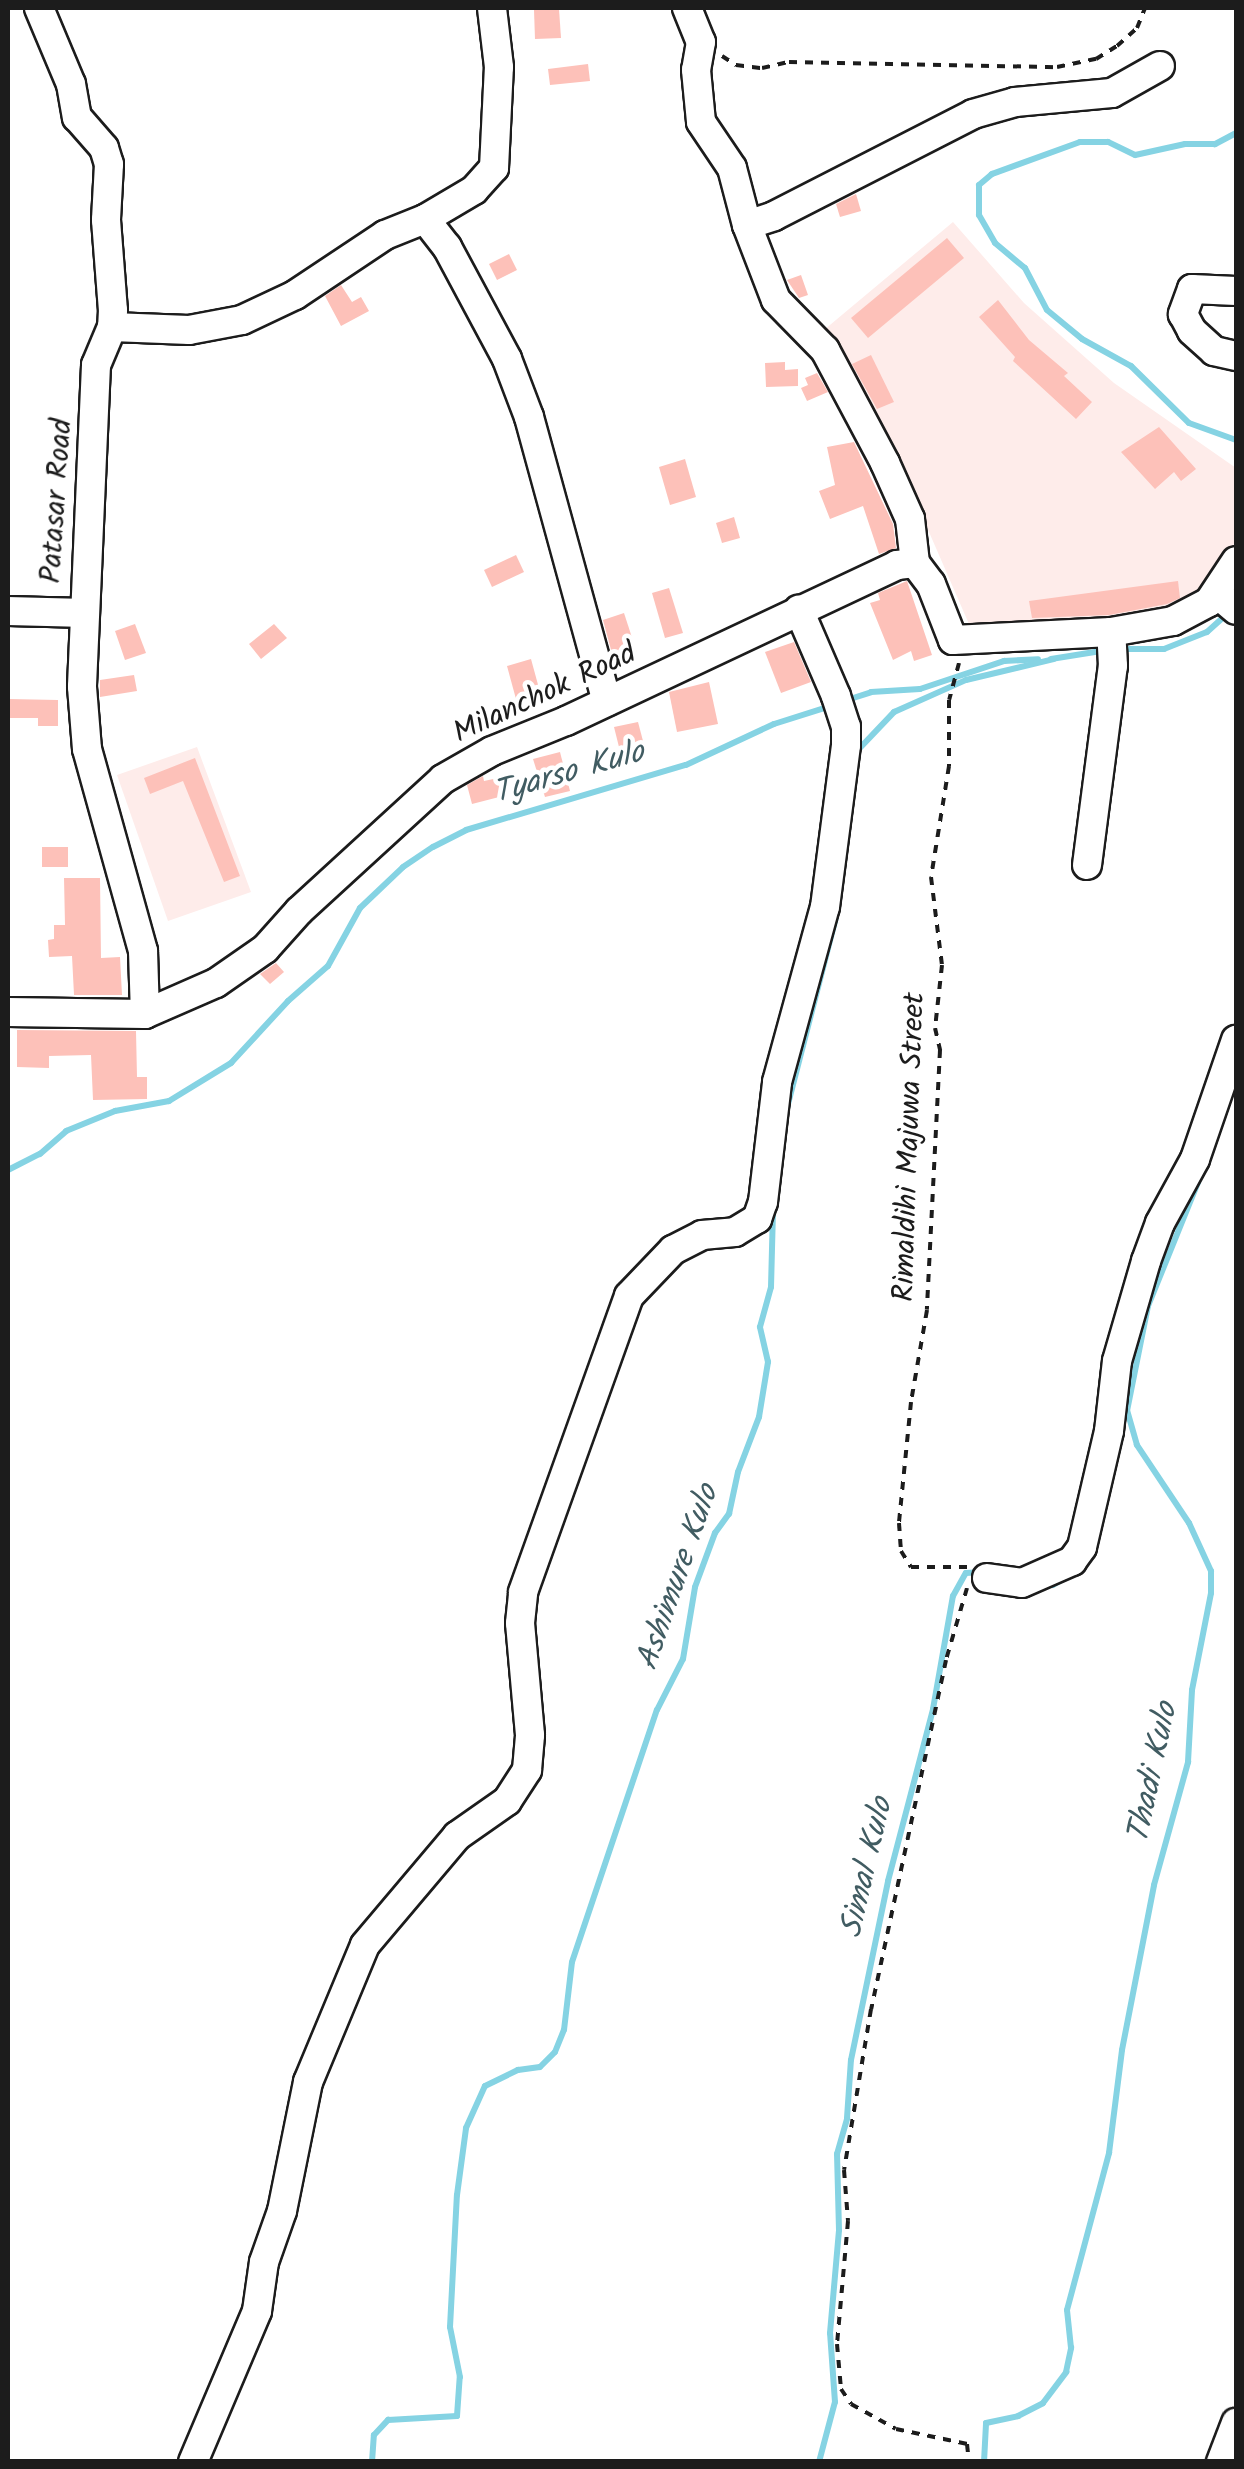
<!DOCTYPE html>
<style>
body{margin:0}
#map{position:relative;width:1244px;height:2469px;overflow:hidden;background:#fff;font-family:Kalam,sans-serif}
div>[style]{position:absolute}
.built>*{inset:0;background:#feecea}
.stream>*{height:6px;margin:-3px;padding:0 3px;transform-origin:3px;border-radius:3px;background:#85d3e3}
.building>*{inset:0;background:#fdc1b9}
.path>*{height:4px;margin-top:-2px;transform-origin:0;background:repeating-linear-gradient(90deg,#1c1c1c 0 8px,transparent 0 16px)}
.roads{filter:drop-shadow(2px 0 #1c1c1c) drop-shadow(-2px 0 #1c1c1c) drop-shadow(0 2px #1c1c1c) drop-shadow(0 -2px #1c1c1c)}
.minor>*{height:28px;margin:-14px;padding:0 14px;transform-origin:14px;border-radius:14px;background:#fff}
span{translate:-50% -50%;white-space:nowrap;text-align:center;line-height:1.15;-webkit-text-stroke:9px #fff;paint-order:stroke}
.street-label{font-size:30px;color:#1c1c1c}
.water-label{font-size:32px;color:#415c62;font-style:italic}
.frame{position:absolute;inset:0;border:10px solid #1c1c1c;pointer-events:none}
</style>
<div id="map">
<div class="built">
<i style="clip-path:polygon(953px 222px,1024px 303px,1114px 383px,1236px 468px,1236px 539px,1217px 582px,1172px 618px,972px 631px,906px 479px,818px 335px)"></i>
<i style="clip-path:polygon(197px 747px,251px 892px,168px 921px,117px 775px)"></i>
</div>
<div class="stream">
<i style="left:1236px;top:133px;width:24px;rotate:152deg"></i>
<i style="left:1215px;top:144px;width:30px;rotate:180deg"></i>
<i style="left:1185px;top:144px;width:51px;rotate:167.6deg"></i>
<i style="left:1135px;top:155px;width:30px;rotate:-154deg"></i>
<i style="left:1108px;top:142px;width:28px;rotate:180deg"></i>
<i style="left:1080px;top:142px;width:94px;rotate:160deg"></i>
<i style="left:992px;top:174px;width:17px;rotate:140deg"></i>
<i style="left:979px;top:185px;width:30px;rotate:90deg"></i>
<i style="left:979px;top:215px;width:32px;rotate:60deg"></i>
<i style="left:995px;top:243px;width:39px;rotate:40deg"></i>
<i style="left:1025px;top:268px;width:47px;rotate:62.4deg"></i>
<i style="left:1047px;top:310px;width:45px;rotate:39.6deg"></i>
<i style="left:1082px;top:339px;width:56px;rotate:28.9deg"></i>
<i style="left:1131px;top:366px;width:81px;rotate:44.5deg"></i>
<i style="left:1189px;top:423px;width:50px;rotate:19.9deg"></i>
<i style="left:1119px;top:649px;width:45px"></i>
<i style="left:1164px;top:649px;width:46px;rotate:-21.6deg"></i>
<i style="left:1207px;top:632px;width:25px;rotate:-42deg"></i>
<i style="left:1051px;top:659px;width:57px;rotate:-9.1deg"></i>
<i style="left:847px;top:700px;width:25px;rotate:-18deg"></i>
<i style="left:871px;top:692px;width:49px;rotate:-3.5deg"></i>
<i style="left:920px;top:689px;width:89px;rotate:-18.4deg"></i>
<i style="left:1004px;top:661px;width:34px;rotate:-3deg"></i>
<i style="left:857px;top:751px;width:54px;rotate:-46.5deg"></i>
<i style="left:894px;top:712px;width:79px;rotate:-24deg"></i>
<i style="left:966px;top:680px;width:90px;rotate:-13.4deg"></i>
<i style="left:787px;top:1108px;width:197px;rotate:-75.6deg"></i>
<i style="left:8px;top:1170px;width:36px;rotate:-27deg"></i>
<i style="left:40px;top:1154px;width:35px;rotate:-41deg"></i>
<i style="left:66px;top:1131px;width:53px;rotate:-22.2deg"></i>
<i style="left:115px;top:1111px;width:55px;rotate:-10.5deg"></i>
<i style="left:169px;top:1101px;width:73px;rotate:-31.5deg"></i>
<i style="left:231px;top:1063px;width:84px;rotate:-47.4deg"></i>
<i style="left:288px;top:1001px;width:53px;rotate:-41.2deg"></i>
<i style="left:328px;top:966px;width:66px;rotate:-61.1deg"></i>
<i style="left:360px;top:908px;width:59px;rotate:-43.6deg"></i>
<i style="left:403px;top:867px;width:36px;rotate:-34deg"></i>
<i style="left:433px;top:847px;width:37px;rotate:-27deg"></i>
<i style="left:466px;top:830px;width:229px;rotate:-16.5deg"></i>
<i style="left:686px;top:765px;width:97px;rotate:-25deg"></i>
<i style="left:774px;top:724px;width:60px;rotate:-17.5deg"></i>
<i style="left:1048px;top:1583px;width:5px;rotate:22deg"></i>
<i style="left:1053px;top:1585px;width:22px;rotate:-30deg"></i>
<i style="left:372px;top:2462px;width:27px;rotate:-86deg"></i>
<i style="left:374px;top:2435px;width:21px;rotate:-47deg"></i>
<i style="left:388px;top:2420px;width:69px;rotate:-3.3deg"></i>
<i style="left:457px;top:2416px;width:39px;rotate:-86deg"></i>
<i style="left:460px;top:2377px;width:51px;rotate:-101.3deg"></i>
<i style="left:450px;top:2327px;width:132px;rotate:-87deg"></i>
<i style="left:457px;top:2195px;width:68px;rotate:-82.3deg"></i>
<i style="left:466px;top:2128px;width:46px;rotate:-65.7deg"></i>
<i style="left:485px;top:2086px;width:37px;rotate:-26deg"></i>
<i style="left:518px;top:2070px;width:22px;rotate:-8deg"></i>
<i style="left:540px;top:2067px;width:21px;rotate:-45deg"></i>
<i style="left:555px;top:2052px;width:24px;rotate:-68deg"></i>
<i style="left:564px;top:2030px;width:68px;rotate:-83.3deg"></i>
<i style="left:572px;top:1962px;width:266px;rotate:-71.4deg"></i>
<i style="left:657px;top:1710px;width:57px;rotate:-63deg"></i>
<i style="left:683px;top:1659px;width:73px;rotate:-80.5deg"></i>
<i style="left:695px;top:1587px;width:58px;rotate:-69.7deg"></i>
<i style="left:715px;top:1533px;width:24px;rotate:-54deg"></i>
<i style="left:729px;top:1514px;width:43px;rotate:-77.9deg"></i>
<i style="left:738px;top:1472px;width:59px;rotate:-69.1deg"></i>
<i style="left:759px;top:1417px;width:56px;rotate:-80.7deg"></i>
<i style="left:768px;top:1362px;width:36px;rotate:-103deg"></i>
<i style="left:760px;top:1327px;width:41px;rotate:-74.6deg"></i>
<i style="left:771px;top:1287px;width:78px;rotate:-88.5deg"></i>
<i style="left:819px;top:2462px;width:62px;rotate:-75.1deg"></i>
<i style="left:835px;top:2402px;width:69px;rotate:-94.1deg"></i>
<i style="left:830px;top:2333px;width:103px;rotate:-85deg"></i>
<i style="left:839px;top:2230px;width:76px;rotate:-91.5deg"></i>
<i style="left:837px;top:2154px;width:37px;rotate:-74deg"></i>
<i style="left:847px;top:2118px;width:58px;rotate:-86.1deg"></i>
<i style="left:851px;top:2060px;width:183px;rotate:-78.3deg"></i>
<i style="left:888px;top:1881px;width:178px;rotate:-75.3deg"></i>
<i style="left:933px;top:1709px;width:115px;rotate:-80deg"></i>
<i style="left:953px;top:1596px;width:26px;rotate:-61deg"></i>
<i style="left:966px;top:1573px;width:17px;rotate:-3deg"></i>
<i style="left:984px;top:2462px;width:39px;rotate:-87deg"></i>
<i style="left:986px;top:2423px;width:33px;rotate:-12deg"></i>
<i style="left:1018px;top:2416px;width:28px;rotate:-27deg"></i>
<i style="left:1043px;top:2403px;width:39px;rotate:-53deg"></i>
<i style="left:1066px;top:2372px;width:25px;rotate:-78deg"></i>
<i style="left:1071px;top:2348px;width:38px;rotate:-96deg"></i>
<i style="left:1067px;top:2310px;width:163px;rotate:-75deg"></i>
<i style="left:1109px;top:2153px;width:104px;rotate:-82.8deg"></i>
<i style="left:1122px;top:2050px;width:168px;rotate:-79deg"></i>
<i style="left:1154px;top:1885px;width:128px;rotate:-74.5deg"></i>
<i style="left:1188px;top:1762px;width:72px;rotate:-86.8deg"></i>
<i style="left:1192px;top:1690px;width:99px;rotate:-78.9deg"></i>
<i style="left:1211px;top:1593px;width:22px;rotate:-90deg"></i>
<i style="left:1211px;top:1571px;width:53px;rotate:-114.6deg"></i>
<i style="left:1189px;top:1523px;width:94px;rotate:-123.7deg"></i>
<i style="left:1137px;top:1445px;width:35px;rotate:-106deg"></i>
<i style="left:1127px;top:1411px;width:107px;rotate:-78.7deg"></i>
<i style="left:1148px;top:1306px;width:134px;rotate:-68deg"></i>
</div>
<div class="building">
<i style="clip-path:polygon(559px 9px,561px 38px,535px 39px,534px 10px)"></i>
<i style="clip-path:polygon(588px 64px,590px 81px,550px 85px,548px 69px)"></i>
<i style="clip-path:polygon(856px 194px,861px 211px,840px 217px,836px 204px)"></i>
<i style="clip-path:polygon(947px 238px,964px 258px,868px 338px,851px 318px)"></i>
<i style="clip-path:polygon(509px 254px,517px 270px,497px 280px,489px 264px)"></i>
<i style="clip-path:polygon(801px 275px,808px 295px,799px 298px,787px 280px)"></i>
<i style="clip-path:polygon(341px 285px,352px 302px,361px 297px,369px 311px,341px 326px,325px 296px)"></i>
<i style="clip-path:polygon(998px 300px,1029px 340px,1068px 373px,1064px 376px,1092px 402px,1076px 419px,1013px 361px,1015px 357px,979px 317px)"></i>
<i style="clip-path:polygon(871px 355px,894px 402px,877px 409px,852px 364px)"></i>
<i style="clip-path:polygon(785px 362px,785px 370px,798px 369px,798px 386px,766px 387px,765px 363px)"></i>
<i style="clip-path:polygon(817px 373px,828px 392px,807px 401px,801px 388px,808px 385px,805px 378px)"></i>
<i style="clip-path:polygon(1159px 427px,1196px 469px,1181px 481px,1174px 472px,1155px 489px,1121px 452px)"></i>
<i style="clip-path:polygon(854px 442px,893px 524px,896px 548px,879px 554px,863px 506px,830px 519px,819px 491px,835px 485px,827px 447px)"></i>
<i style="clip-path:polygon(685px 459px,696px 497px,670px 505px,659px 467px)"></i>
<i style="clip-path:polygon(734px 517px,740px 538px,722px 543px,716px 523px)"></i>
<i style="clip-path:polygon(516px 555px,524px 572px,492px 587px,484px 570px)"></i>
<i style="clip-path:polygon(907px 581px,932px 655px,914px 661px,911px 651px,893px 660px,870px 603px,880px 600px,878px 593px)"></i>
<i style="clip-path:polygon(1178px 581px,1180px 598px,1167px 604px,1109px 615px,1032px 618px,1029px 601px)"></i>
<i style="clip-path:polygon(669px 588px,683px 633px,665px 638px,652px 593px)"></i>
<i style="clip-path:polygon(624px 613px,637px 653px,614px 661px,603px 620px)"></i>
<i style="clip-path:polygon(135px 624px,146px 653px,125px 660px,115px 631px)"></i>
<i style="clip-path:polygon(274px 624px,287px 638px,261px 659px,249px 644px)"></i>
<i style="clip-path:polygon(794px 642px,811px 682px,781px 693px,765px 652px)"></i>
<i style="clip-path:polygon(531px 659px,540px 692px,516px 699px,507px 666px)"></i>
<i style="clip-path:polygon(134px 675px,137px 691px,100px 697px,100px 680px)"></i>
<i style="clip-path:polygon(709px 682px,718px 724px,677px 732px,669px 692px)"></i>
<i style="clip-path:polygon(8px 699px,58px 700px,58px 726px,38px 726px,38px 718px,8px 718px)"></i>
<i style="clip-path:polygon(638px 722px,643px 741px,619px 747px,614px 727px)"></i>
<i style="clip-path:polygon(560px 752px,570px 791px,545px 797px,533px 759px)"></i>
<i style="clip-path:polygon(195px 758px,240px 876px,224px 882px,183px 781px,150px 794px,144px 778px)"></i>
<i style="clip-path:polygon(483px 776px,484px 781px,498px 778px,503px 796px,472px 804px,467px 785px)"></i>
<i style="clip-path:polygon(42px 847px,68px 847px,68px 867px,42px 867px)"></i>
<i style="clip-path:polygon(64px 878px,100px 878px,101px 958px,120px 957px,122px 995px,74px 995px,72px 956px,49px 957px,48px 940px,54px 939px,54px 925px,65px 925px)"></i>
<i style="clip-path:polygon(276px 963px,284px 972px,270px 984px,260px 974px)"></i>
<i style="clip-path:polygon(17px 1030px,136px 1031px,137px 1077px,147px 1077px,147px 1099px,93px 1100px,91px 1055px,49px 1056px,49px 1068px,17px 1067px)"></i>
</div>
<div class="path">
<i style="left:722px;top:56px;width:17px;rotate:33deg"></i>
<i style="left:736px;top:65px;width:26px;rotate:7deg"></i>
<i style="left:762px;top:68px;width:28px;rotate:-13deg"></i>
<i style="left:789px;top:62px;width:268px;rotate:1.1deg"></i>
<i style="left:1057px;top:67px;width:40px;rotate:-12deg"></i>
<i style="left:1096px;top:59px;width:25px;rotate:-32deg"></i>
<i style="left:1117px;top:46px;width:27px;rotate:-42deg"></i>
<i style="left:1137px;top:28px;width:22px;rotate:-68deg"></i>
<i style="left:959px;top:663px;width:38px;rotate:105deg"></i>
<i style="left:949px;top:700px;width:66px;rotate:90deg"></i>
<i style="left:949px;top:766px;width:112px;rotate:99.2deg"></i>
<i style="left:931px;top:877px;width:89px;rotate:82.9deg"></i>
<i style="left:942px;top:965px;width:63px;rotate:96.3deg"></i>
<i style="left:935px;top:1028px;width:23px;rotate:77deg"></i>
<i style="left:940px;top:1050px;width:260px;rotate:92.9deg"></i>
<i style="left:927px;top:1310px;width:93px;rotate:99.9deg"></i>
<i style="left:911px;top:1402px;width:122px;rotate:95.7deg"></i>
<i style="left:899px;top:1523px;width:28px;rotate:86deg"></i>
<i style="left:901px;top:1551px;width:19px;rotate:58deg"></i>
<i style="left:911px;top:1567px;width:56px"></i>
<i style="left:967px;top:1588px;width:75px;rotate:106.3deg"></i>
<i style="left:946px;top:1660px;width:357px;rotate:102.1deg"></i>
<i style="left:871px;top:2009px;width:163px;rotate:99.5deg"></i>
<i style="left:844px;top:2170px;width:51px;rotate:85.5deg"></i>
<i style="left:848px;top:2221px;width:123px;rotate:95.1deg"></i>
<i style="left:837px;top:2344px;width:45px;rotate:84.9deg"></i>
<i style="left:841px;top:2389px;width:18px;rotate:56deg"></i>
<i style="left:851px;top:2404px;width:51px;rotate:29.1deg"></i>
<i style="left:896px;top:2429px;width:73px;rotate:11.9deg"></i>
<i style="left:967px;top:2444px;width:18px;rotate:84deg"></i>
</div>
<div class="roads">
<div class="minor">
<i style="left:39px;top:8px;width:82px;rotate:67.2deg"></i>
<i style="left:71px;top:84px;width:34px;rotate:80deg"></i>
<i style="left:77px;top:117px;width:41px;rotate:48.9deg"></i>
<i style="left:104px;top:148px;width:17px;rotate:73deg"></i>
<i style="left:109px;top:164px;width:56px;rotate:93.1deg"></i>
<i style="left:106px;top:220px;width:90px;rotate:85.6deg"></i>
<i style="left:113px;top:310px;width:17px;rotate:93deg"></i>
<i style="left:112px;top:327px;width:41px;rotate:112.8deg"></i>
<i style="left:96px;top:365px;width:322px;rotate:92.5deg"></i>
<i style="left:82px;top:687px;width:62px;rotate:85.4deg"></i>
<i style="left:87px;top:749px;width:210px;rotate:74.5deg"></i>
<i style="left:143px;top:951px;width:63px;rotate:88.2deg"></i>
<i style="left:687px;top:8px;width:37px;rotate:68deg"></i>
<i style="left:701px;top:42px;width:28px;rotate:100deg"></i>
<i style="left:696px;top:70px;width:52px;rotate:84.5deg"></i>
<i style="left:701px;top:122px;width:55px;rotate:56deg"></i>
<i style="left:732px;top:168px;width:59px;rotate:75.3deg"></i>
<i style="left:747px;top:225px;width:80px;rotate:68.9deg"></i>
<i style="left:776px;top:300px;width:70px;rotate:45.6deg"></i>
<i style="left:825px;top:350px;width:128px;rotate:62deg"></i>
<i style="left:885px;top:463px;width:61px;rotate:65.9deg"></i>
<i style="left:910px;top:519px;width:44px;rotate:83.5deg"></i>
<i style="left:915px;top:563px;width:26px;rotate:53deg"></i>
<i style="left:931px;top:584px;width:60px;rotate:68.6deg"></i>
<i style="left:953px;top:640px;width:158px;rotate:-2.9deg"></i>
<i style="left:1111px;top:632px;width:63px;rotate:-10.1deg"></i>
<i style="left:1173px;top:621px;width:41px;rotate:-27.8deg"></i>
<i style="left:1209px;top:602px;width:49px;rotate:-56.6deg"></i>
<i style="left:425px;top:219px;width:57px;rotate:-30.6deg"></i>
<i style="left:474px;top:190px;width:30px;rotate:-48deg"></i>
<i style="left:494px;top:168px;width:101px;rotate:-87.2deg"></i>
<i style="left:499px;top:67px;width:59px;rotate:-96.8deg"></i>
<i style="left:747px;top:225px;width:28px;rotate:-18deg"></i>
<i style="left:774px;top:216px;width:224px;rotate:-27.1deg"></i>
<i style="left:973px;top:114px;width:44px;rotate:-15.9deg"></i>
<i style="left:1015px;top:102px;width:97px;rotate:-5.3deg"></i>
<i style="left:1112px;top:93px;width:55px;rotate:-29.4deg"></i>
<i style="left:1236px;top:291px;width:44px;rotate:-177.4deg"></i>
<i style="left:1192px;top:289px;width:27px;rotate:110deg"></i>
<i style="left:1183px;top:314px;width:19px;rotate:62deg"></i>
<i style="left:1192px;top:331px;width:30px;rotate:42deg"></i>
<i style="left:1214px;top:351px;width:23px;rotate:13deg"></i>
<i style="left:112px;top:327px;width:77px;rotate:2.2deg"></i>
<i style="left:189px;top:330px;width:54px;rotate:-10.7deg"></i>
<i style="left:242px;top:320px;width:59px;rotate:-25.3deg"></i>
<i style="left:295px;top:295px;width:108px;rotate:-33.7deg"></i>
<i style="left:385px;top:235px;width:43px;rotate:-21.8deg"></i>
<i style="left:425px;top:219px;width:36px;rotate:52deg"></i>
<i style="left:447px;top:247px;width:127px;rotate:61.8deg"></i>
<i style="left:507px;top:359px;width:62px;rotate:69.2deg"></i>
<i style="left:529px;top:417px;width:295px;rotate:74.7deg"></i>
<i style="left:1216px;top:593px;width:26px;rotate:40deg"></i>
<i style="left:8px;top:611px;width:74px;rotate:1.5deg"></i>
<i style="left:1087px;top:865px;width:201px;rotate:-82.6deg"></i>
<i style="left:1113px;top:666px;width:34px;rotate:-93deg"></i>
<i style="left:8px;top:1012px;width:137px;rotate:0.8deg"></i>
<i style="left:145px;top:1014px;width:77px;rotate:-23.6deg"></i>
<i style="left:216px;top:983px;width:60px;rotate:-34.8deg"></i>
<i style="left:265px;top:949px;width:51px;rotate:-48.2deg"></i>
<i style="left:299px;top:911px;width:195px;rotate:-42.5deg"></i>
<i style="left:443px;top:779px;width:56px;rotate:-29.7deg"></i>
<i style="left:492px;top:751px;width:80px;rotate:-22.1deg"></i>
<i style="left:566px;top:721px;width:366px;rotate:-25.2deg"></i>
<i style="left:897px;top:565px;width:18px;rotate:-6deg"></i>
<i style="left:987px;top:1578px;width:35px;rotate:8deg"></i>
<i style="left:1022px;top:1583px;width:55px;rotate:-23.7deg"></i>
<i style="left:1072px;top:1561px;width:17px;rotate:-54deg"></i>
<i style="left:1082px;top:1547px;width:119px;rotate:-76.9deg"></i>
<i style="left:1109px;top:1431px;width:70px;rotate:-83.5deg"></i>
<i style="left:1117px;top:1361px;width:104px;rotate:-73.8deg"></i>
<i style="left:1146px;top:1261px;width:40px;rotate:-69.8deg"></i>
<i style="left:1160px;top:1223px;width:73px;rotate:-61.3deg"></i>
<i style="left:1195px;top:1159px;width:126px;rotate:-71deg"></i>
<i style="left:193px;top:2462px;width:164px;rotate:-67deg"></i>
<i style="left:257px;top:2311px;width:49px;rotate:-81.9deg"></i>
<i style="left:264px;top:2262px;width:54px;rotate:-70.6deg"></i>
<i style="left:282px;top:2211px;width:132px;rotate:-78.6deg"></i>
<i style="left:308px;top:2082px;width:148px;rotate:-67.4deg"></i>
<i style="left:365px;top:1945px;width:143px;rotate:-49.8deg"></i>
<i style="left:457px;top:1836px;width:61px;rotate:-35deg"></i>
<i style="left:507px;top:1801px;width:37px;rotate:-57deg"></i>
<i style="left:527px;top:1770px;width:35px;rotate:-85deg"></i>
<i style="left:530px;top:1735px;width:112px;rotate:-95.1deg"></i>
<i style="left:520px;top:1623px;width:31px;rotate:-84deg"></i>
<i style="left:523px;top:1592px;width:314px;rotate:-70.3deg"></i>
<i style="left:629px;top:1296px;width:64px;rotate:-46.3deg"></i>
<i style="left:673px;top:1250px;width:33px;rotate:-27deg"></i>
<i style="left:702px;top:1235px;width:33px;rotate:-5deg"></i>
<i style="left:735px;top:1232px;width:26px;rotate:-31deg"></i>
<i style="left:757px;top:1219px;width:18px;rotate:-71deg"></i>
<i style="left:763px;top:1202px;width:121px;rotate:-83.3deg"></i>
<i style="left:777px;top:1082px;width:181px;rotate:-74.7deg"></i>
<i style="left:825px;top:907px;width:163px;rotate:-82.6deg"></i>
<i style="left:846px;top:745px;width:18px;rotate:-90deg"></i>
<i style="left:846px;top:727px;width:33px;rotate:-108deg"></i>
<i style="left:836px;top:696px;width:94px;rotate:-113.3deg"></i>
<i style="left:1221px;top:2462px;width:42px;rotate:-69deg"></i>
</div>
</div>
<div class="street-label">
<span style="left:57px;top:501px;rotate:-86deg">Patasar Road</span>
<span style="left:545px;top:694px;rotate:-25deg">Milanchok Road</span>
<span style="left:910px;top:1147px;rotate:-88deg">Rimaldihi Majuwa Street</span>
</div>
<div class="water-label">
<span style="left:569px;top:774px;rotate:-16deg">Tyarso Kulo</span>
<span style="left:679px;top:1578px;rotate:-71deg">Ashimure Kulo</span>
<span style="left:1154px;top:1773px;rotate:-78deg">Thadi Kulo</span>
<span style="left:868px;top:1868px;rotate:-77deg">Simal Kulo</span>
</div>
<div class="frame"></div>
</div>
